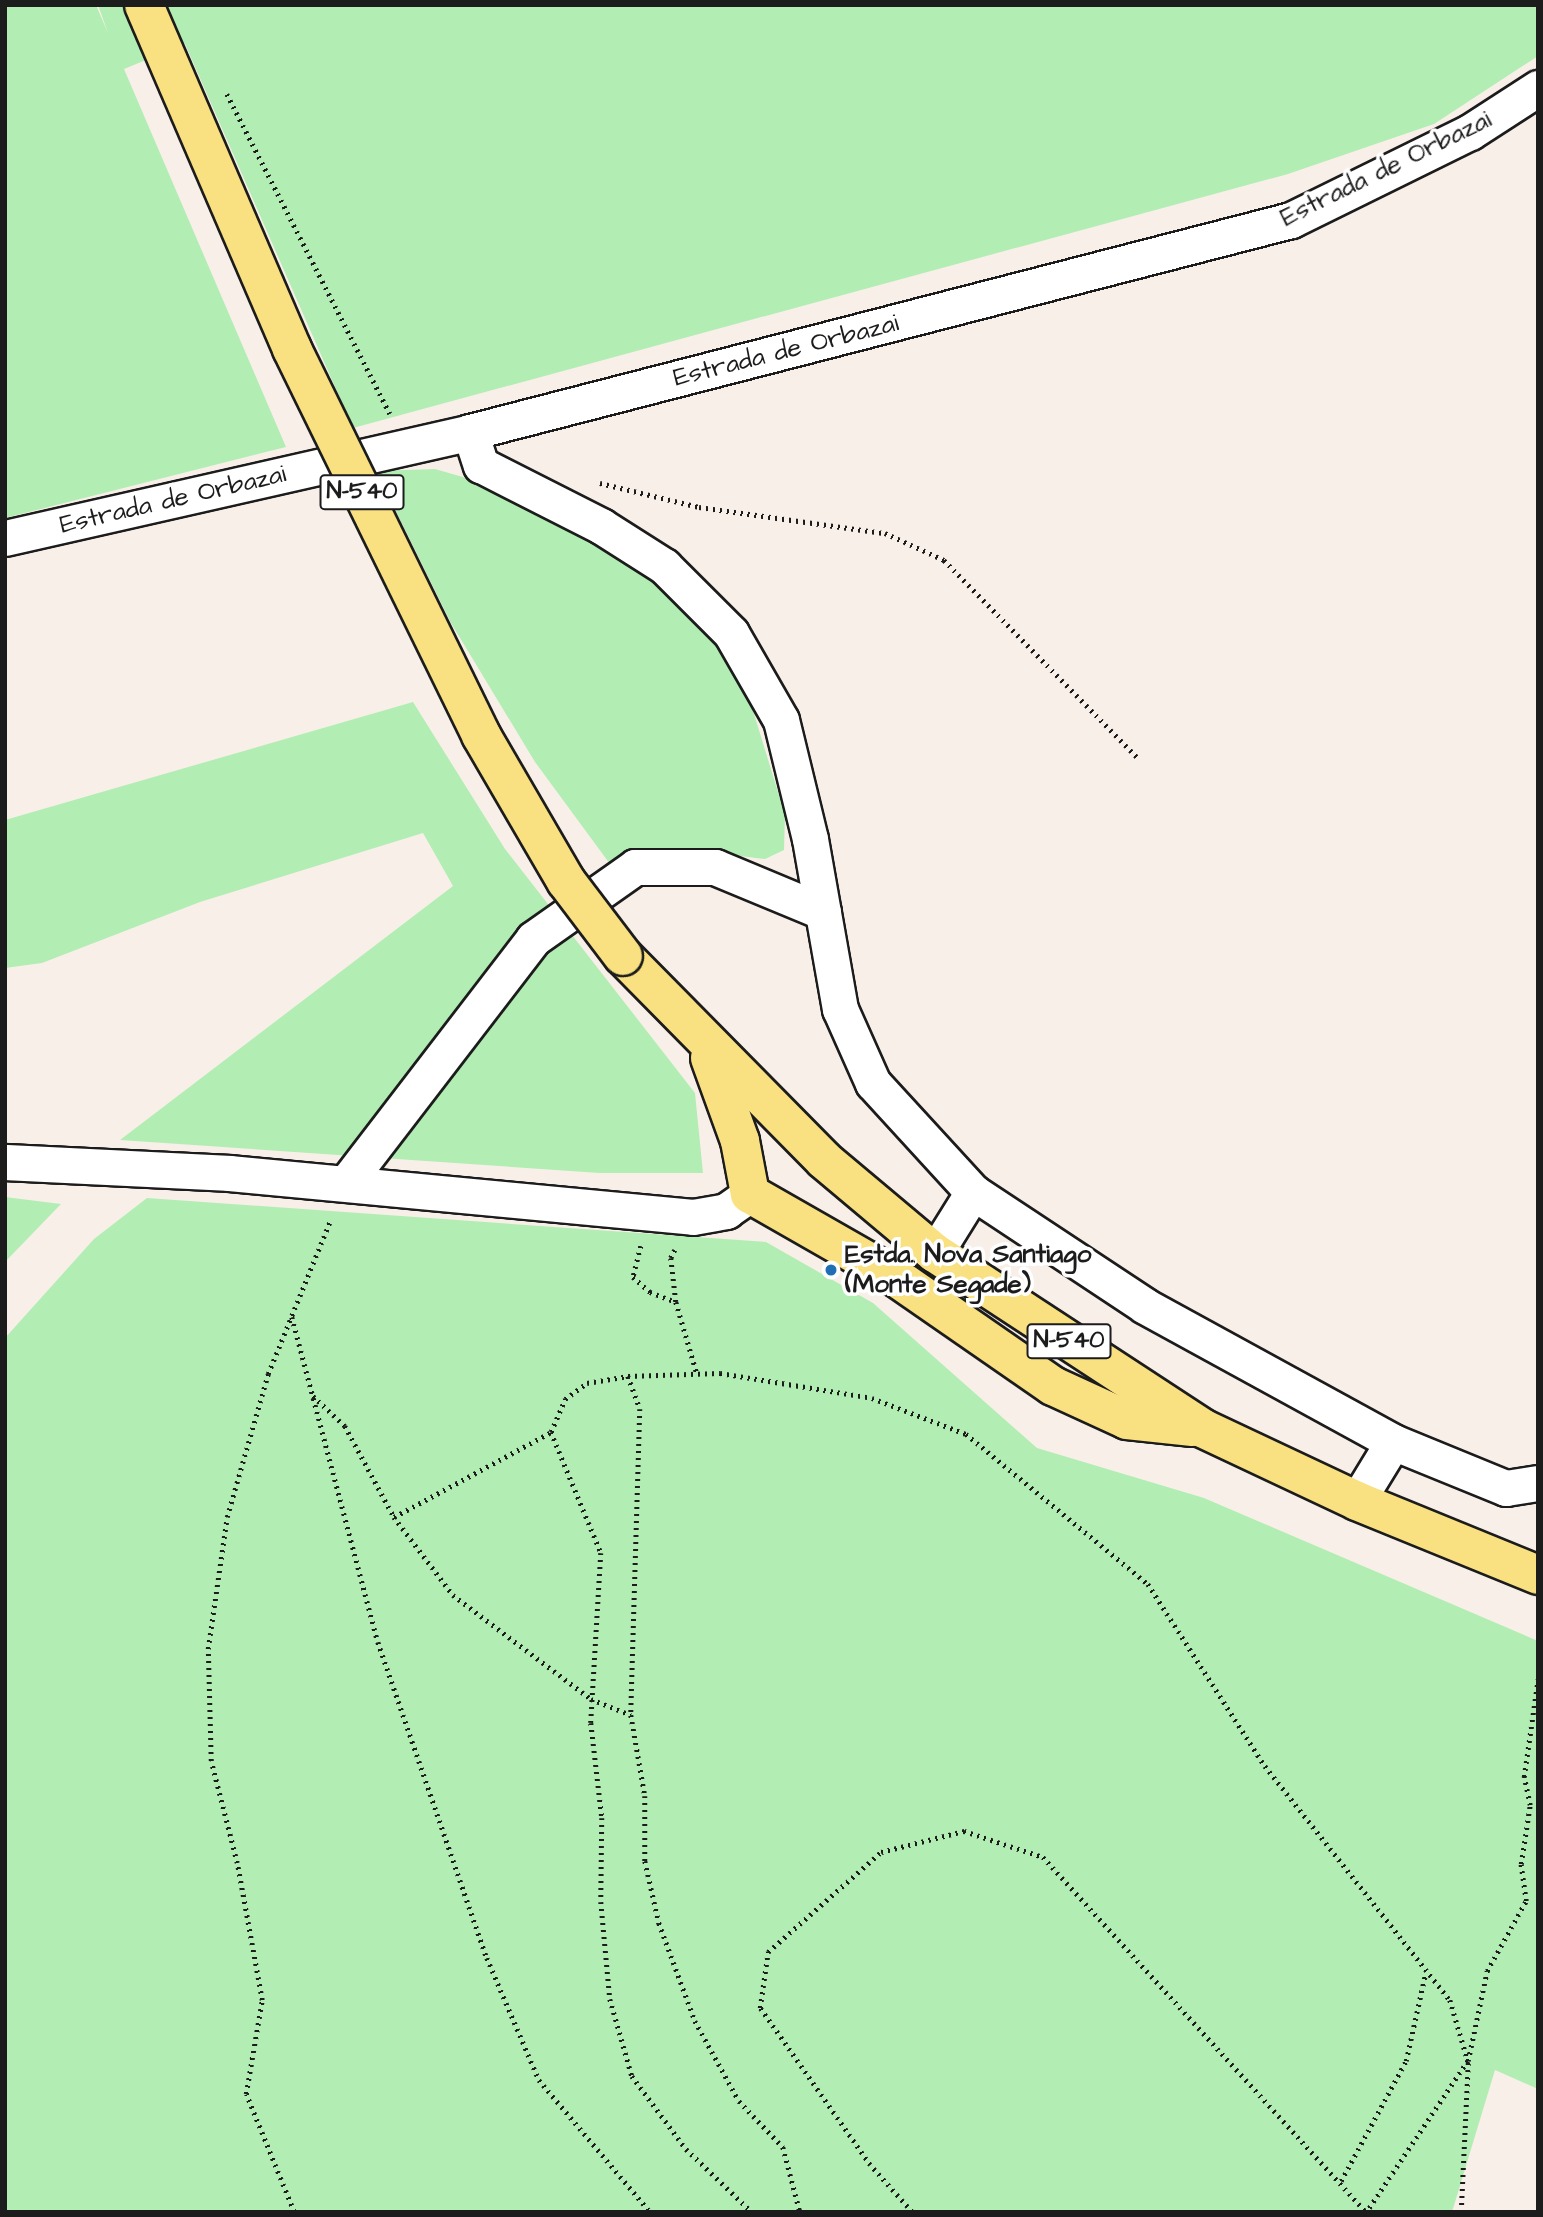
<!DOCTYPE html>
<style>
body{margin:0}
#map{position:relative;width:1543px;height:2217px;overflow:hidden;background:#f9efe9;font-family:"Architects Daughter",sans-serif}
div>[style]{position:absolute}
.green>*{inset:0;background:#b2eeb3}
.path>*{height:4.5px;margin-top:-2.25px;transform-origin:0;background:repeating-linear-gradient(90deg,#1c1c1c 0 2px,transparent 0 7px)}
.roads{filter:drop-shadow(2px 0 #1c1c1c) drop-shadow(-2px 0 #1c1c1c) drop-shadow(0 2px #1c1c1c) drop-shadow(0 -2px #1c1c1c)}
.street>*{height:35px;margin:-17.5px;padding:0 17.5px;transform-origin:17.5px;border-radius:17.5px;background:#fff}
.highway>*{height:38px;margin:-19px;padding:0 19px;transform-origin:19px;border-radius:19px;background:#f9e181}
.bridges{filter:drop-shadow(2px 0 #1c1c1c) drop-shadow(-2px 0 #1c1c1c) drop-shadow(0 2px #1c1c1c) drop-shadow(0 -2px #1c1c1c)}
.highway-bridge>*{height:38px;margin:-19px;padding:0 19px;transform-origin:19px;border-radius:19px;background:#f9e181}
.dots>*{width:19px;height:19px;translate:-50% -50%;box-sizing:border-box;border:4px solid #fff;border-radius:50%}
span{translate:-50% -50%;white-space:nowrap;text-align:center;line-height:1.15;-webkit-text-stroke:7px #fff;paint-order:stroke}
.shield-label span{padding:2px 5px;background:#fff;border:2px solid;border-radius:5px;-webkit-text-stroke-width:0}
.shield-label{font-size:24px;color:#1c1c1c;font-weight:700}
.street-label{font-size:26px;color:#1c1c1c}
.poi-label{font-size:26px;color:#1c1c1c;font-weight:700}
.left{translate:0 -50%;text-align:left}
.frame{position:absolute;inset:0;border:7px solid #1c1c1c;pointer-events:none}
</style>
<div id="map">
<div class="green">
<i style="clip-path:polygon(5px 5px,96px 5px,108px 33px,98px 5px,1538px 5px,1538px 56px,1434px 124px,1288px 174px,353px 428px,185px 44px,124px 69px,286px 447px,5px 518px)"></i>
<i style="clip-path:polygon(435px 469px,487px 484px,668px 587px,743px 678px,785px 815px,784px 850px,765px 859px,685px 849px,610px 864px,535px 762px,451px 623px,376px 471px)"></i>
<i style="clip-path:polygon(413px 702px,505px 849px,695px 1093px,703px 1173px,599px 1173px,120px 1140px,453px 886px,423px 833px,200px 902px,42px 963px,5px 968px,5px 820px)"></i>
<i style="clip-path:polygon(5px 1197px,61px 1204px,5px 1262px)"></i>
<i style="clip-path:polygon(147px 1198px,766px 1242px,873px 1303px,1037px 1448px,1204px 1498px,1538px 1641px,1538px 2089px,1495px 2070px,1452px 2212px,5px 2212px,5px 1338px,94px 1239px)"></i>
</div>
<div class="path">
<i style="left:227px;top:94px;width:359px;rotate:63deg"></i>
<i style="left:600px;top:483px;width:102px;rotate:13.6deg"></i>
<i style="left:699px;top:507px;width:188px;rotate:8deg"></i>
<i style="left:885px;top:533px;width:65px;rotate:24.6deg"></i>
<i style="left:944px;top:560px;width:276px;rotate:45.6deg"></i>
<i style="left:641px;top:1246px;width:32px;rotate:104deg"></i>
<i style="left:633px;top:1277px;width:23px;rotate:41deg"></i>
<i style="left:650px;top:1292px;width:28px;rotate:21deg"></i>
<i style="left:675px;top:1250px;width:9px;rotate:117deg"></i>
<i style="left:671px;top:1258px;width:44px;rotate:83.5deg"></i>
<i style="left:676px;top:1302px;width:75px;rotate:73.7deg"></i>
<i style="left:292px;top:1317px;width:336px;rotate:75.2deg"></i>
<i style="left:378px;top:1642px;width:334px;rotate:71deg"></i>
<i style="left:487px;top:1958px;width:133px;rotate:66.9deg"></i>
<i style="left:539px;top:2080px;width:172px;rotate:49.9deg"></i>
<i style="left:628px;top:1376px;width:35px;rotate:70deg"></i>
<i style="left:640px;top:1409px;width:306px;rotate:91.7deg"></i>
<i style="left:631px;top:1715px;width:82px;rotate:80.2deg"></i>
<i style="left:645px;top:1796px;width:65px;rotate:90deg"></i>
<i style="left:645px;top:1861px;width:64px;rotate:77.3deg"></i>
<i style="left:659px;top:1923px;width:104px;rotate:69.8deg"></i>
<i style="left:695px;top:2021px;width:91px;rotate:61.2deg"></i>
<i style="left:739px;top:2101px;width:64px;rotate:46.3deg"></i>
<i style="left:783px;top:2147px;width:67px;rotate:75.3deg"></i>
<i style="left:313px;top:1396px;width:44px;rotate:43.2deg"></i>
<i style="left:345px;top:1426px;width:103px;rotate:61.7deg"></i>
<i style="left:394px;top:1517px;width:179px;rotate:-28.4deg"></i>
<i style="left:551px;top:1432px;width:36px;rotate:-67deg"></i>
<i style="left:565px;top:1399px;width:27px;rotate:-36deg"></i>
<i style="left:587px;top:1383px;width:42px;rotate:-9.7deg"></i>
<i style="left:628px;top:1376px;width:92px;rotate:-1.9deg"></i>
<i style="left:720px;top:1373px;width:154px;rotate:9.3deg"></i>
<i style="left:872px;top:1398px;width:101px;rotate:21deg"></i>
<i style="left:966px;top:1434px;width:236px;rotate:39.5deg"></i>
<i style="left:1148px;top:1584px;width:216px;rotate:57.3deg"></i>
<i style="left:1265px;top:1766px;width:298px;rotate:51.7deg"></i>
<i style="left:1450px;top:2000px;width:64px;rotate:73.6deg"></i>
<i style="left:1468px;top:2061px;width:182px;rotate:123.8deg"></i>
<i style="left:551px;top:1432px;width:131px;rotate:67.5deg"></i>
<i style="left:601px;top:1553px;width:170px;rotate:93.4deg"></i>
<i style="left:591px;top:1723px;width:96px;rotate:83.4deg"></i>
<i style="left:602px;top:1818px;width:84px;rotate:90.7deg"></i>
<i style="left:601px;top:1902px;width:97px;rotate:84.7deg"></i>
<i style="left:610px;top:1999px;width:80px;rotate:74.1deg"></i>
<i style="left:632px;top:2076px;width:91px;rotate:53.5deg"></i>
<i style="left:686px;top:2149px;width:91px;rotate:43.7deg"></i>
<i style="left:394px;top:1517px;width:98px;rotate:52.9deg"></i>
<i style="left:453px;top:1595px;width:173px;rotate:37deg"></i>
<i style="left:591px;top:1699px;width:43px;rotate:21.8deg"></i>
<i style="left:1341px;top:2181px;width:136px;rotate:-61.6deg"></i>
<i style="left:1406px;top:2061px;width:88px;rotate:-77.5deg"></i>
<i style="left:294px;top:2212px;width:127px;rotate:-112.1deg"></i>
<i style="left:246px;top:2094px;width:95px;rotate:-80.3deg"></i>
<i style="left:262px;top:2000px;width:139px;rotate:-100.3deg"></i>
<i style="left:237px;top:1863px;width:105px;rotate:-104.3deg"></i>
<i style="left:211px;top:1761px;width:112px;rotate:-91.5deg"></i>
<i style="left:208px;top:1649px;width:133px;rotate:-81.8deg"></i>
<i style="left:227px;top:1517px;width:149px;rotate:-74deg"></i>
<i style="left:268px;top:1374px;width:167px;rotate:-67.9deg"></i>
<i style="left:912px;top:2212px;width:63px;rotate:-131.8deg"></i>
<i style="left:870px;top:2165px;width:192px;rotate:-125deg"></i>
<i style="left:760px;top:2008px;width:57px;rotate:-81.9deg"></i>
<i style="left:768px;top:1952px;width:151px;rotate:-41.5deg"></i>
<i style="left:881px;top:1852px;width:86px;rotate:-14.2deg"></i>
<i style="left:964px;top:1831px;width:83px;rotate:18.2deg"></i>
<i style="left:1043px;top:1857px;width:480px;rotate:47.7deg"></i>
<i style="left:1461px;top:2212px;width:151px;rotate:-87.3deg"></i>
<i style="left:1468px;top:2061px;width:92px;rotate:-78.1deg"></i>
<i style="left:1487px;top:1971px;width:80px;rotate:-60.9deg"></i>
<i style="left:1526px;top:1901px;width:37px;rotate:-98deg"></i>
<i style="left:1521px;top:1864px;width:60px;rotate:-81.3deg"></i>
<i style="left:1530px;top:1805px;width:29px;rotate:-102deg"></i>
<i style="left:1524px;top:1777px;width:99px;rotate:-81.9deg"></i>
</div>
<div class="roads">
<div class="street">
<i style="left:470px;top:432px;width:35px;rotate:72deg"></i>
<i style="left:481px;top:465px;width:135px;rotate:26.9deg"></i>
<i style="left:601px;top:526px;width:75px;rotate:32.4deg"></i>
<i style="left:664px;top:566px;width:95px;rotate:45deg"></i>
<i style="left:731px;top:633px;width:100px;rotate:60.1deg"></i>
<i style="left:781px;top:720px;width:122px;rotate:76.3deg"></i>
<i style="left:810px;top:839px;width:173px;rotate:80deg"></i>
<i style="left:840px;top:1009px;width:81px;rotate:66deg"></i>
<i style="left:873px;top:1083px;width:148px;rotate:47.5deg"></i>
<i style="left:973px;top:1192px;width:206px;rotate:33.5deg"></i>
<i style="left:1145px;top:1306px;width:283px;rotate:28.7deg"></i>
<i style="left:1393px;top:1442px;width:122px;rotate:22.2deg"></i>
<i style="left:1506px;top:1488px;width:32px;rotate:-9deg"></i>
<i style="left:5px;top:538px;width:477px;rotate:-12.8deg"></i>
<i style="left:470px;top:432px;width:848px;rotate:-14.48deg"></i>
<i style="left:1291px;top:220px;width:199px;rotate:-26.2deg"></i>
<i style="left:1470px;top:132px;width:81px;rotate:-32.9deg"></i>
<i style="left:5px;top:1162px;width:224px;rotate:2.8deg"></i>
<i style="left:229px;top:1173px;width:466px;rotate:5.4deg"></i>
<i style="left:693px;top:1217px;width:34px;rotate:-10deg"></i>
<i style="left:726px;top:1211px;width:29px;rotate:-35deg"></i>
<i style="left:346px;top:1183px;width:307px;rotate:-52.5deg"></i>
<i style="left:533px;top:939px;width:125px;rotate:-35.2deg"></i>
<i style="left:635px;top:867px;width:80px"></i>
<i style="left:715px;top:867px;width:117px;rotate:22.6deg"></i>
<i style="left:935px;top:1253px;width:72px;rotate:-58.1deg"></i>
<i style="left:1357px;top:1501px;width:69px;rotate:-58.6deg"></i>
</div>
<div class="highway">
<i style="left:623px;top:956px;width:286px;rotate:45.4deg"></i>
<i style="left:824px;top:1160px;width:145px;rotate:40deg"></i>
<i style="left:935px;top:1253px;width:319px;rotate:33.2deg"></i>
<i style="left:1202px;top:1428px;width:171px;rotate:25.2deg"></i>
<i style="left:1357px;top:1501px;width:196px;rotate:22.2deg"></i>
<i style="left:710px;top:1058px;width:88px;rotate:70.1deg"></i>
<i style="left:740px;top:1141px;width:54px;rotate:79.3deg"></i>
<i style="left:750px;top:1194px;width:166px;rotate:29.7deg"></i>
<i style="left:894px;top:1276px;width:193px;rotate:34.7deg"></i>
<i style="left:1053px;top:1386px;width:81px;rotate:24.7deg"></i>
<i style="left:1127px;top:1420px;width:66px;rotate:6.1deg"></i>
</div>
</div>
<div class="bridges">
<div class="highway-bridge">
<i style="left:144px;top:5px;width:374px;rotate:66.7deg"></i>
<i style="left:292px;top:349px;width:430px;rotate:63.9deg"></i>
<i style="left:481px;top:735px;width:169px;rotate:59.8deg"></i>
<i style="left:566px;top:881px;width:94px;rotate:52.8deg"></i>
</div>
</div>
<div class="dots">
<i style="left:831px;top:1270px;background:#1f6fb2"></i>
</div>
<div class="shield-label">
<span style="left:362px;top:492px">N-540</span>
<span style="left:1069px;top:1341px">N-540</span>
</div>
<div class="street-label">
<span style="left:1386px;top:169px;rotate:-26deg">Estrada de Orbazai</span>
<span style="left:786px;top:351px;rotate:-14deg">Estrada de Orbazai</span>
<span style="left:173px;top:500px;rotate:-13deg">Estrada de Orbazai</span>
</div>
<div class="poi-label">
<span class="left" style="left:845px;top:1270px">Estda. Nova Santiago<br>(Monte Segade)</span>
</div>
<div class="frame"></div>
</div>
